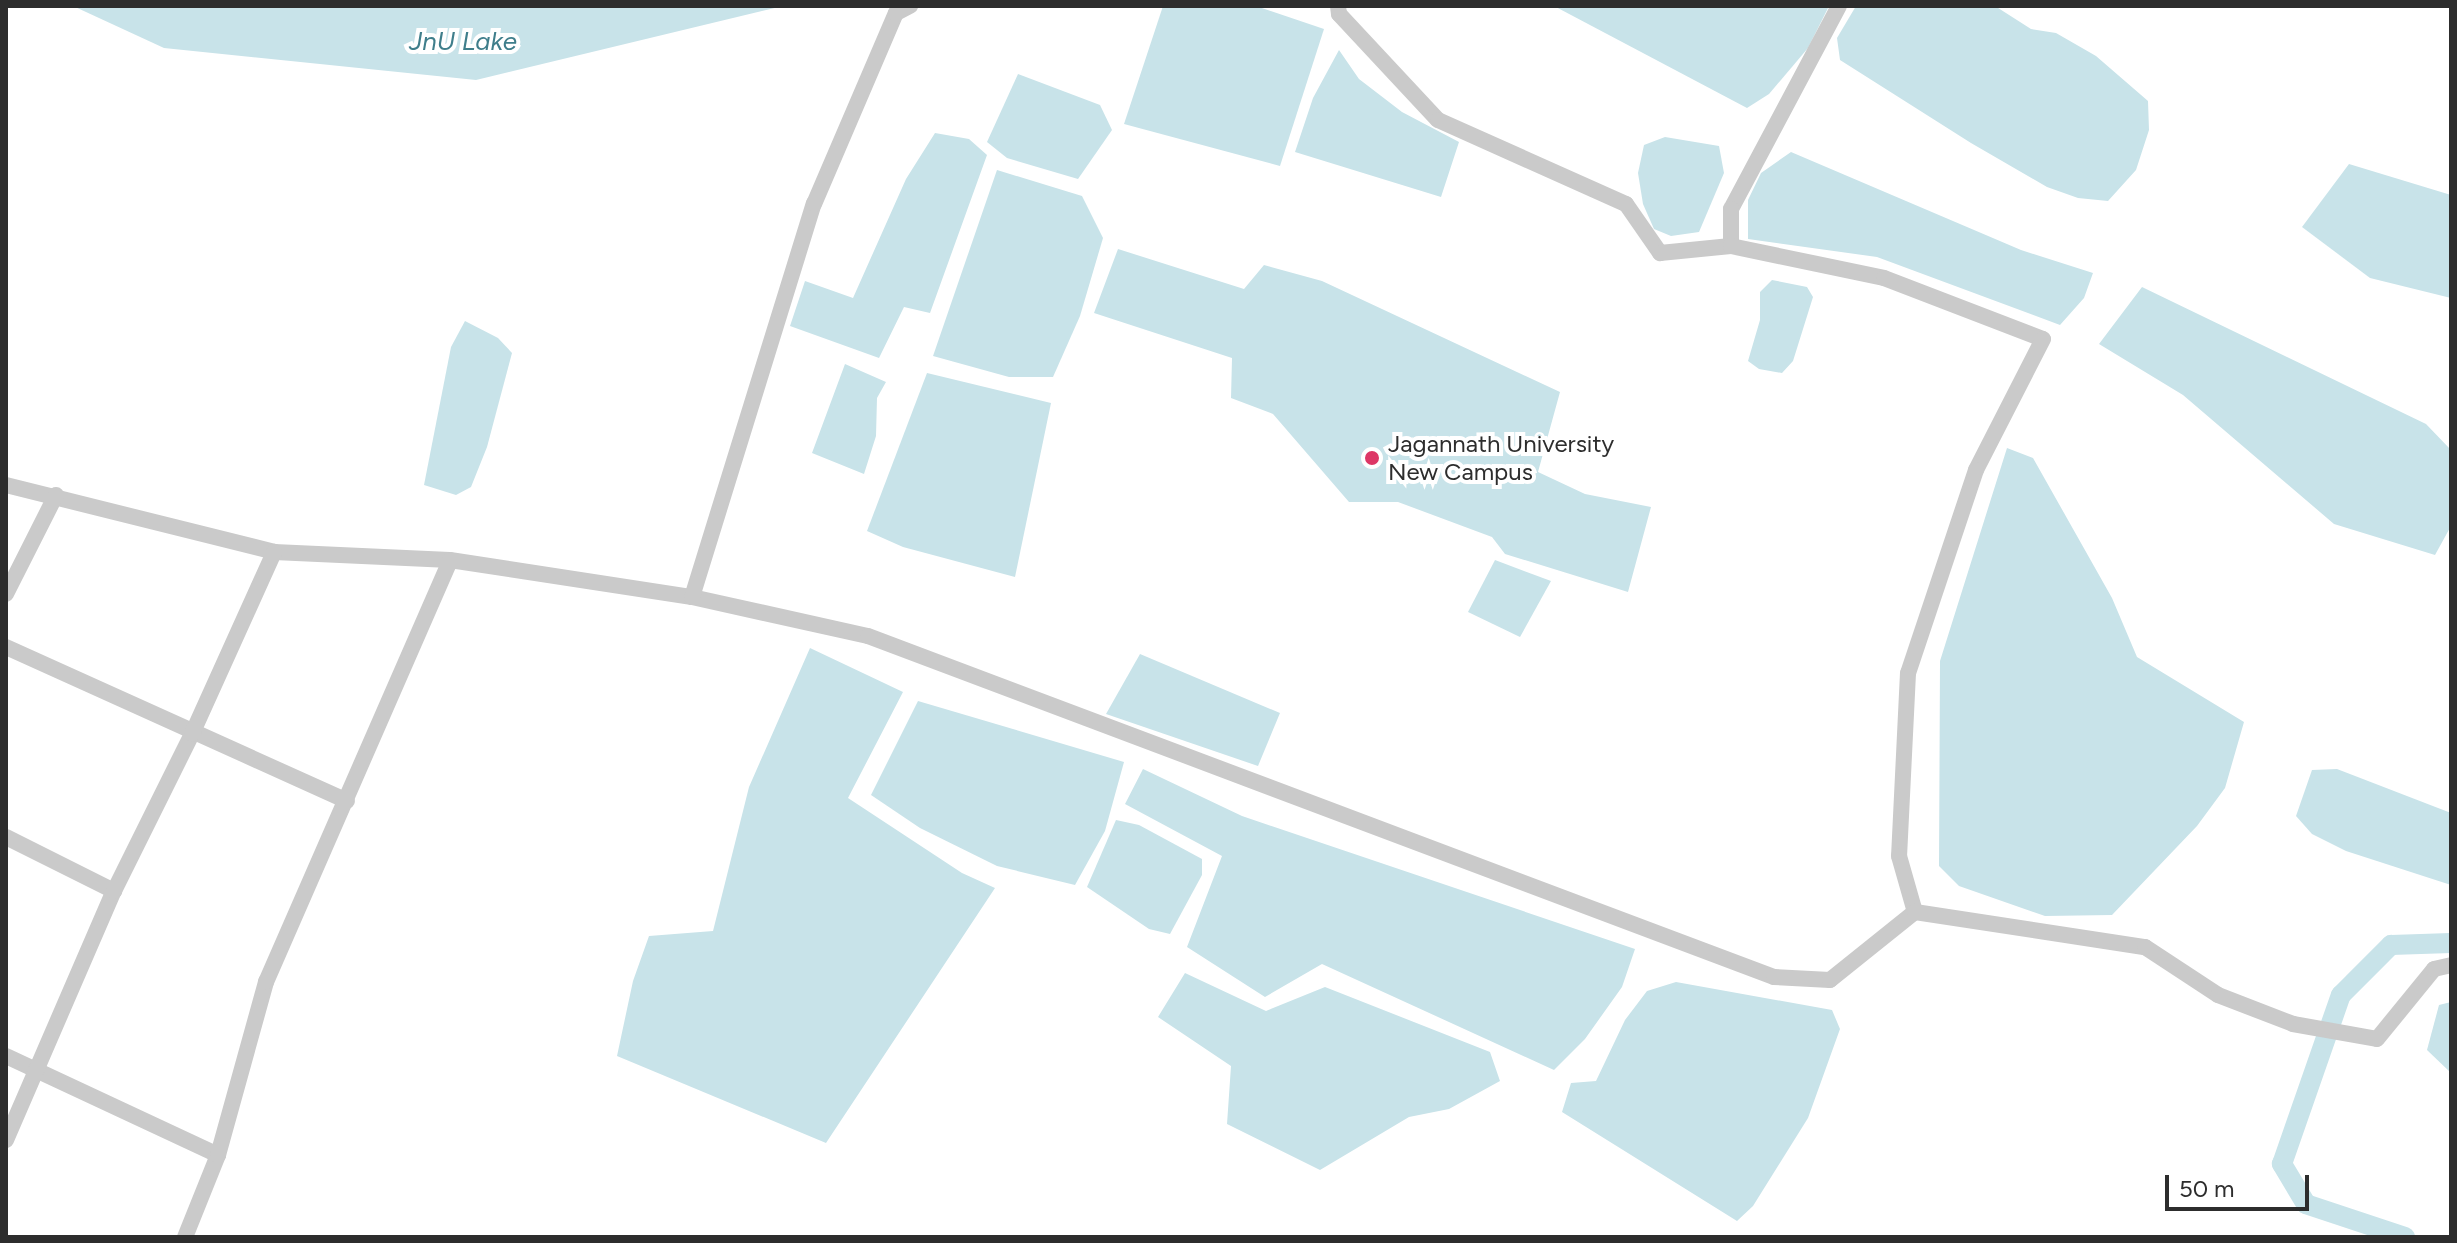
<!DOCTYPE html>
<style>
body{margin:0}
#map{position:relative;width:2457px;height:1243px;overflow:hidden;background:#fff;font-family:Figtree,sans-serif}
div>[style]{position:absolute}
.water>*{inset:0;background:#c8e3e9}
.canal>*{height:20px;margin:-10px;padding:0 10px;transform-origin:10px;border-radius:10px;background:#c8e3e9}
.street>*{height:16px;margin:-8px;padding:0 8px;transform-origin:8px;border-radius:8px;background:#cacaca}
.dots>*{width:22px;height:22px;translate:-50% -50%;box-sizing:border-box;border:4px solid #fff;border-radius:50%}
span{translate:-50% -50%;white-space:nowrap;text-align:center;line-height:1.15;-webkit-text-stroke:8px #fff;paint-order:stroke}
.poi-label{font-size:24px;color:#2d2d2d}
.left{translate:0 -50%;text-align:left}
.water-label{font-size:26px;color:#3f7e8b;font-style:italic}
.frame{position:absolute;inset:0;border:8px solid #2d2d2d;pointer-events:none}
.scale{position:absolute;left:2165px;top:1175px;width:144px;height:36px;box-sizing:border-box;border:4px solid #2d2d2d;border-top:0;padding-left:10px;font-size:24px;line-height:28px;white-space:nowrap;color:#2d2d2d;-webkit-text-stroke:6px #fff;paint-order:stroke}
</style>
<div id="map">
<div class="water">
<i style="clip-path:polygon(73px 6px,783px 6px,476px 80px,164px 48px)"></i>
<i style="clip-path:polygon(1163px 6px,1256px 6px,1324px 29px,1280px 166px,1124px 124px)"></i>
<i style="clip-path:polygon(1554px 6px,1829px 6px,1808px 48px,1769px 94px,1747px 108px)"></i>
<i style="clip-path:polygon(1856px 6px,1995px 6px,2031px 29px,2056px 33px,2096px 56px,2148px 101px,2149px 130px,2136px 170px,2108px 201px,2078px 198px,2047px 187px,1971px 143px,1840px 60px,1837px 38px)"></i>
<i style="clip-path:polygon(1339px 50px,1359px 79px,1402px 112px,1459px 142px,1441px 197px,1295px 152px,1313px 98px)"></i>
<i style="clip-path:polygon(1018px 74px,1100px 105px,1112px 130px,1078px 179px,1007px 158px,987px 142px)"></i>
<i style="clip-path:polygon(935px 133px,969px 139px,987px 155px,930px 313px,904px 307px,879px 358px,790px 326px,805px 281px,853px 298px,906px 179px)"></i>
<i style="clip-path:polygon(1665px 137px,1719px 146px,1724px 173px,1699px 232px,1671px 236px,1654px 229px,1643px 204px,1638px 173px,1644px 145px)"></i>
<i style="clip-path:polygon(1791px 152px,2021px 250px,2093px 273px,2084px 298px,2060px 325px,1877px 257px,1748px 239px,1748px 200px,1761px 173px)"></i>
<i style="clip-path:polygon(2349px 164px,2451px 195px,2451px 298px,2370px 278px,2302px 227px)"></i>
<i style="clip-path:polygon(997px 170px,1082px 196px,1103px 238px,1080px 316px,1053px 377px,1009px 377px,933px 356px)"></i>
<i style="clip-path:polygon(1118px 249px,1244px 289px,1264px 265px,1322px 281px,1560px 392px,1538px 472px,1585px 494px,1651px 507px,1628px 592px,1505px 554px,1492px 537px,1398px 502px,1349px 502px,1273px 414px,1231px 398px,1232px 358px,1094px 313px)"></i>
<i style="clip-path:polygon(1772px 280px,1807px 287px,1813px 297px,1793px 361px,1782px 373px,1759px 369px,1748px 361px,1760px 320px,1760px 292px)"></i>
<i style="clip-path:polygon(2142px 287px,2426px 424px,2451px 450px,2451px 526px,2435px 555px,2334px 524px,2183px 395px,2099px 344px)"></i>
<i style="clip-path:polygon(465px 321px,498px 338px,512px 353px,487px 447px,471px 487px,456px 495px,424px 485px,451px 347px)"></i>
<i style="clip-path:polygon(845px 364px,886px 382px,877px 398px,876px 436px,864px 474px,812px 453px)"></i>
<i style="clip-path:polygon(927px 373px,1051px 403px,1015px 577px,903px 547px,867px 531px)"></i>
<i style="clip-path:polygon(2007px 448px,2033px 458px,2112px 598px,2137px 657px,2244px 722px,2225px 788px,2197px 826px,2112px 915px,2045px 916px,1959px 886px,1939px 866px,1940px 661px)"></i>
<i style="clip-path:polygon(1495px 560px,1551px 581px,1520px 637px,1468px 612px)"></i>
<i style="clip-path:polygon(810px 648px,903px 692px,848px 798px,962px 873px,995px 888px,826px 1143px,617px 1056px,633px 981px,649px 936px,713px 931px,749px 787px)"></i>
<i style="clip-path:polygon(1140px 654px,1280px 713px,1258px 766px,1106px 714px)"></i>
<i style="clip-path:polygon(918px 701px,1124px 762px,1105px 831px,1075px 885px,997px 866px,920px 828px,871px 795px)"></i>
<i style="clip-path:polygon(1143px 769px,1242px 816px,1635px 949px,1622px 987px,1585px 1039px,1554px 1070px,1322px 964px,1265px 997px,1187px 947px,1222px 856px,1125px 804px)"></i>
<i style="clip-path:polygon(2337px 769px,2451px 813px,2451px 885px,2346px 851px,2312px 834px,2296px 816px,2312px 770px)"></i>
<i style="clip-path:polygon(1116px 820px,1139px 825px,1202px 859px,1202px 875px,1170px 934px,1149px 929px,1087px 887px)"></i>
<i style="clip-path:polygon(1185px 973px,1266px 1011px,1325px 987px,1490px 1052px,1500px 1081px,1449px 1109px,1409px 1117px,1320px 1170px,1227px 1124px,1231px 1066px,1158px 1017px)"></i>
<i style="clip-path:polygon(1676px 982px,1832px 1010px,1840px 1029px,1808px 1118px,1753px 1206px,1737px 1221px,1562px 1112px,1571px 1083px,1596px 1081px,1625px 1020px,1647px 991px)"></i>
<i style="clip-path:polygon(2451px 1002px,2451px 1073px,2427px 1050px,2439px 1005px)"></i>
</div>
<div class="canal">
<i style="left:2405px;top:1237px;width:104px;rotate:-161.6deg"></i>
<i style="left:2306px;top:1204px;width:47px;rotate:-121deg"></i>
<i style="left:2282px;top:1164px;width:179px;rotate:-70.8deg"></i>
<i style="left:2341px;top:995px;width:71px;rotate:-45deg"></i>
<i style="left:2391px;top:945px;width:60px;rotate:-1.9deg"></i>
</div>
<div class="street">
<i style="left:1338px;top:6px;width:8px;rotate:83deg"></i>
<i style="left:1339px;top:14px;width:145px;rotate:47deg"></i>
<i style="left:1438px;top:120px;width:206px;rotate:24.1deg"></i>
<i style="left:1626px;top:204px;width:60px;rotate:55.2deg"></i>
<i style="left:1660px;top:253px;width:71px;rotate:-5.6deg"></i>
<i style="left:1839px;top:6px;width:230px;rotate:118deg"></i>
<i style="left:1731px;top:209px;width:37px;rotate:90deg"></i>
<i style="left:1731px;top:246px;width:156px;rotate:11.8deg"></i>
<i style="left:1884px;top:278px;width:170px;rotate:21deg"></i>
<i style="left:2043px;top:339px;width:147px;rotate:117.1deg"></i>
<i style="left:1976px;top:470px;width:214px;rotate:108.5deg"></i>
<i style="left:1908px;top:673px;width:183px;rotate:92.8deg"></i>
<i style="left:1899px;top:856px;width:58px;rotate:74.1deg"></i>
<i style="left:6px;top:485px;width:276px;rotate:14deg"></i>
<i style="left:274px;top:552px;width:176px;rotate:2.6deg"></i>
<i style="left:450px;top:560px;width:245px;rotate:8.7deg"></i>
<i style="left:692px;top:597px;width:180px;rotate:12.5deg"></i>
<i style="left:868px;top:636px;width:968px;rotate:20.63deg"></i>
<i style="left:1774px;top:977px;width:56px;rotate:3.1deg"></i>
<i style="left:1830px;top:980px;width:109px;rotate:-38.7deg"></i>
<i style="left:1915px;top:912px;width:233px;rotate:8.7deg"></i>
<i style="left:2145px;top:947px;width:87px;rotate:33.3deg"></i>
<i style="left:2218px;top:995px;width:80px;rotate:21.1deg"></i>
<i style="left:2293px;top:1024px;width:85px;rotate:10.1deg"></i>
<i style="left:2377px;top:1039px;width:90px;rotate:-50.8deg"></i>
<i style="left:2434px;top:969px;width:17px;rotate:-13deg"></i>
<i style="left:6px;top:594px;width:111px;rotate:-63.2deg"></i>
<i style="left:692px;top:597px;width:412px;rotate:-72.8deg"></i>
<i style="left:814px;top:204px;width:208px;rotate:-66.8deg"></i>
<i style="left:896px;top:13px;width:16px;rotate:-27deg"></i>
<i style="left:6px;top:647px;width:374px;rotate:24.3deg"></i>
<i style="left:6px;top:837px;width:121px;rotate:26.6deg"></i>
<i style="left:6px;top:1056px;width:234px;rotate:25deg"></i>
<i style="left:218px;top:1155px;width:88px;rotate:111.9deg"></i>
<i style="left:6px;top:1140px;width:271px;rotate:-66.6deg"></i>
<i style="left:114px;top:891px;width:175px;rotate:-63.6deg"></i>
<i style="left:192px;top:734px;width:200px;rotate:-65.7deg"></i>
<i style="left:218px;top:1155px;width:180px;rotate:-74.5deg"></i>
<i style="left:266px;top:982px;width:460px;rotate:-66.4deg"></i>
</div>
<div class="dots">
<i style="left:1372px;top:458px;background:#dd3766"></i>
</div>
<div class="poi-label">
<span class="left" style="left:1388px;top:458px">Jagannath University<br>New Campus</span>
</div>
<div class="water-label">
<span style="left:463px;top:42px">JnU Lake</span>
</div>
<div class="frame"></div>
<div class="scale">50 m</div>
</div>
